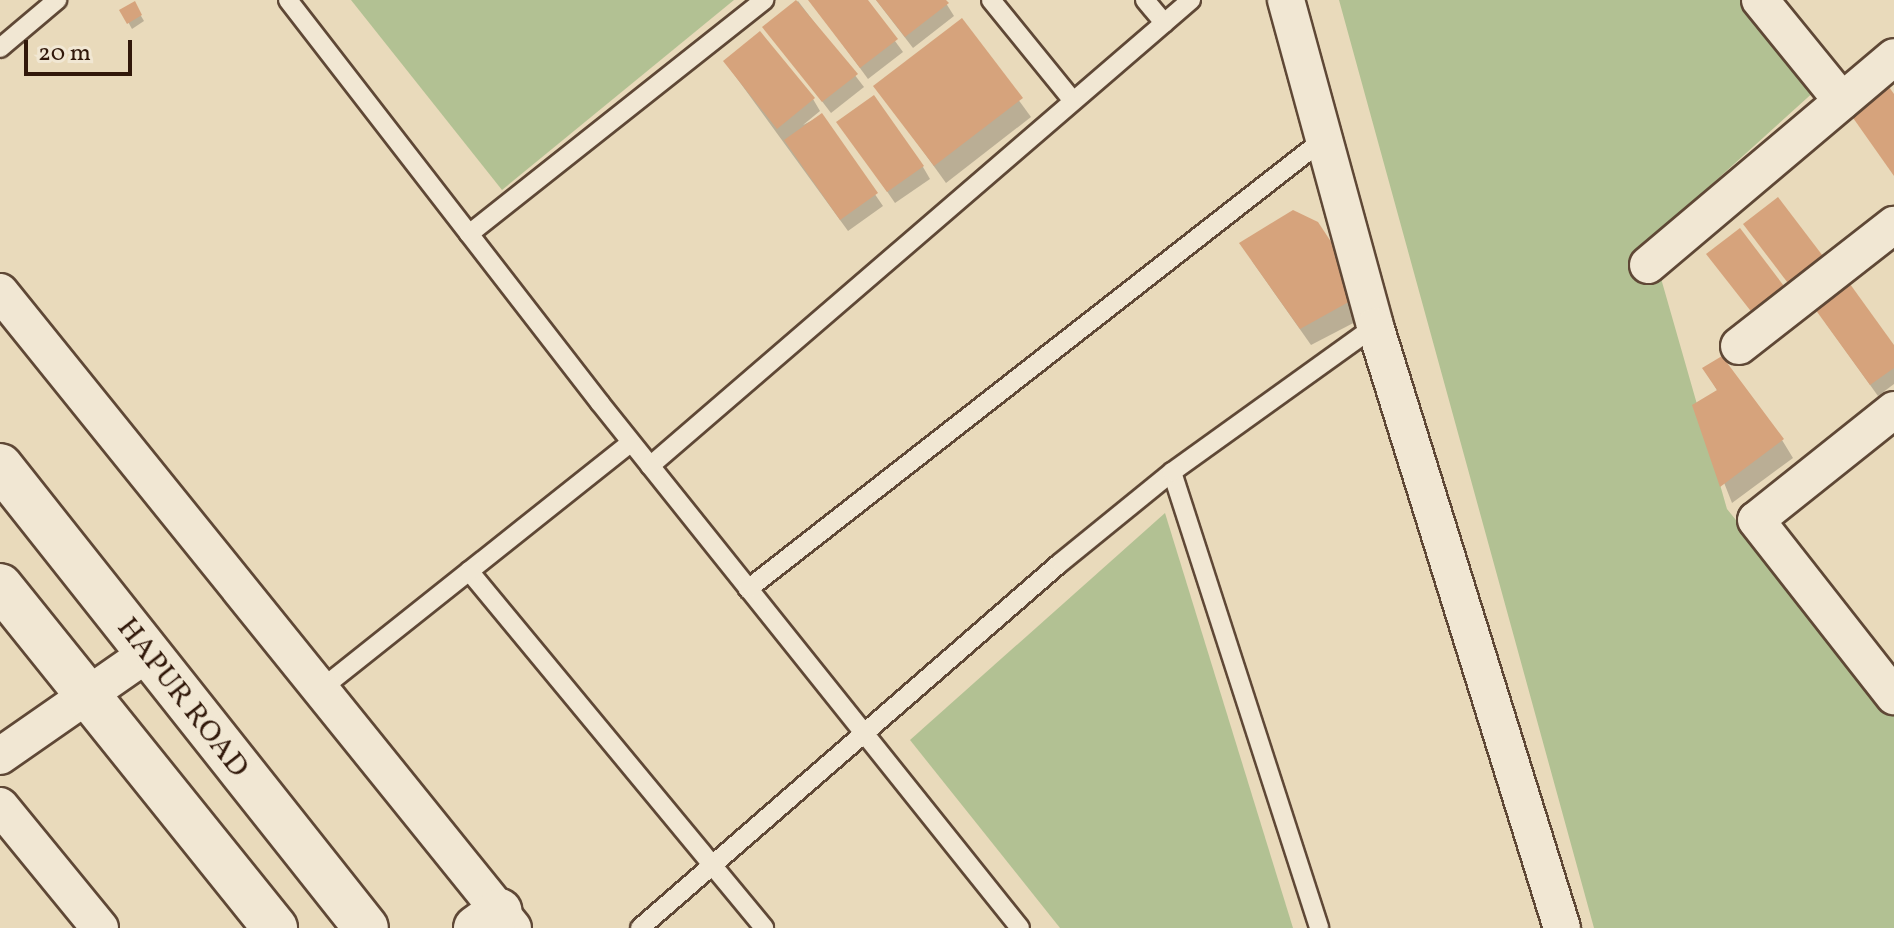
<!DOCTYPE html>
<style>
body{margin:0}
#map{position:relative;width:1894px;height:928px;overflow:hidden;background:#e9dabb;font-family:Vollkorn,serif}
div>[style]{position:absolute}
.green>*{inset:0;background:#b2c193}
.shadow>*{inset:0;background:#0003}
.building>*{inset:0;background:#d6a37c}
.roads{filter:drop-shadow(2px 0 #5f4836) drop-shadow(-2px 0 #5f4836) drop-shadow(0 2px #5f4836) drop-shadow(0 -2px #5f4836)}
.service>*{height:18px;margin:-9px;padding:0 9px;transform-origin:9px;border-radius:9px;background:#f1e7d3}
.minor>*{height:36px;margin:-18px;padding:0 18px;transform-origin:18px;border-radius:18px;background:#f1e7d3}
.secondary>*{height:44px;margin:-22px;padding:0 22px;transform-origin:22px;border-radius:22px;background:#f1e7d3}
span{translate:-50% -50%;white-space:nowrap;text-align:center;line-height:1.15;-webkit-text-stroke:7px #f1e7d3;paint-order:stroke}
.street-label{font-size:30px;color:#31180a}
.scale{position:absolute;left:24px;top:40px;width:108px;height:36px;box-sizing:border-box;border:4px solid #31180a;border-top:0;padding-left:10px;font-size:24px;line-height:28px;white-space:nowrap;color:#31180a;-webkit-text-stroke:6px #f1e7d3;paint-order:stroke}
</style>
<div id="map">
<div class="green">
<i style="clip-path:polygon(351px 0,734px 0,502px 190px)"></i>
<i style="clip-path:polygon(1339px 0,1750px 0,1817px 89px,1650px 240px,1727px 509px,1894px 715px,1894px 928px,1594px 928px)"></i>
<i style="clip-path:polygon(1165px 513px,1293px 928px,1060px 928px,910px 740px)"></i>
</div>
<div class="shadow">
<i style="clip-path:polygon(810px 0,865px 0,903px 52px,868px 79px)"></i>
<i style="clip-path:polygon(876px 0,944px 0,954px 16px,913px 48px)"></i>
<i style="clip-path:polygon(798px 1px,864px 87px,831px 113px,765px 27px)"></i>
<i style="clip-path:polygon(134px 4px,144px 21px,132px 29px,122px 11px)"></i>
<i style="clip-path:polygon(961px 21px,1031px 117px,946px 183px,876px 86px)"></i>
<i style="clip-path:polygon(725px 62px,813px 99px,820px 111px,803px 125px,821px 116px,883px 206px,848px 231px)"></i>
<i style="clip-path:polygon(847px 133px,923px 167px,930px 179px,895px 203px)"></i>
<i style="clip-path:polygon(1293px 212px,1317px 223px,1363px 318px,1311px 345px,1252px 261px)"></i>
<i style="clip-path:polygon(1825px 322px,1894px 348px,1894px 384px,1878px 396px)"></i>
<i style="clip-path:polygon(1705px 369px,1782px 440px,1793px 458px,1732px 503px,1694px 406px,1718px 392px)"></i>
</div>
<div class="building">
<i style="clip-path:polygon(796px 0,858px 74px,822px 102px,762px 27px)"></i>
<i style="clip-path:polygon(808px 0,868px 0,898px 39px,860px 68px)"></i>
<i style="clip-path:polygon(876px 0,946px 0,949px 3px,905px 37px)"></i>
<i style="clip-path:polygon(135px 1px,142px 15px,127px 24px,119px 10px)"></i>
<i style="clip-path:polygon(962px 18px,1023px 98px,934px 166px,873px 86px)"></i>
<i style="clip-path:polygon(760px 31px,815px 98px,777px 129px,723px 61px)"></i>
<i style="clip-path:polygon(1889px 87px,1894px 94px,1894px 176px,1851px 115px)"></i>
<i style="clip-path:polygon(874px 95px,924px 166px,887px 192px,836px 122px)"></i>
<i style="clip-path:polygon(822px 113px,878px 193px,840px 220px,784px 140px)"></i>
<i style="clip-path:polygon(1778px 197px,1829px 264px,1794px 291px,1743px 224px)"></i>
<i style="clip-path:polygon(1293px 210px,1318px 222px,1351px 272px,1354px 299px,1300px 329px,1239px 243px)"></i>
<i style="clip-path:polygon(1740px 228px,1790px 294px,1757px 319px,1706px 254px)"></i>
<i style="clip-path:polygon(1850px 284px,1894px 345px,1894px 368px,1870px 385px,1815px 309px)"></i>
<i style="clip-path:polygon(1722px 356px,1784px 439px,1720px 487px,1692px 405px,1717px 390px,1702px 368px)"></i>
</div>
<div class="roads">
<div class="service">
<i style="left:288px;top:0;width:510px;rotate:52.25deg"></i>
<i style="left:600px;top:403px;width:672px;rotate:51.34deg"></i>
<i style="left:991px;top:0;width:130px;rotate:50.9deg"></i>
<i style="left:1145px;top:0;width:30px;rotate:50deg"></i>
<i style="left:0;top:48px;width:75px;rotate:-40.1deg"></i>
<i style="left:469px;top:234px;width:377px;rotate:-38.4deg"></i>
<i style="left:650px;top:466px;width:714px;rotate:-40.74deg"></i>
<i style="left:1172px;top:472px;width:479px;rotate:72.1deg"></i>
<i style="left:469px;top:571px;width:463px;rotate:50.4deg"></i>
<i style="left:748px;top:589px;width:731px;rotate:-38deg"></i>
<i style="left:321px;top:689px;width:396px;rotate:-38.5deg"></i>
<i style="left:640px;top:928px;width:556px;rotate:-40.99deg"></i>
<i style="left:1060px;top:563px;width:144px;rotate:-39.1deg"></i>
<i style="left:1172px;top:472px;width:250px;rotate:-35.7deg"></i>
</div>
<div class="minor">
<i style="left:1286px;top:0;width:338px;rotate:74.7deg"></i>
<i style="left:1375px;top:326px;width:630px;rotate:72.74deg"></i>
<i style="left:1760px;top:0;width:130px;rotate:50.9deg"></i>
<i style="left:1648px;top:265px;width:322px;rotate:-40.2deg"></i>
<i style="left:0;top:292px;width:817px;rotate:51.11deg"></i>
<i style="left:1739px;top:346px;width:197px;rotate:-38deg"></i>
<i style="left:1894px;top:410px;width:176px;rotate:141.4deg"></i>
<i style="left:1756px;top:520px;width:224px;rotate:51.9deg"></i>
<i style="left:0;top:756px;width:179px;rotate:-34.8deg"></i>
<i style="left:0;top:806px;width:158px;rotate:50.7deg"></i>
</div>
<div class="secondary">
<i style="left:0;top:466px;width:589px;rotate:51.61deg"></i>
<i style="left:0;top:586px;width:439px;rotate:51.2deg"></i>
<i style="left:476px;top:928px;width:29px;rotate:-36deg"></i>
</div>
</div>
<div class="street-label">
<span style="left:182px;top:698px;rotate:52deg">HAPUR ROAD</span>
</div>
<div class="scale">20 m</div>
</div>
